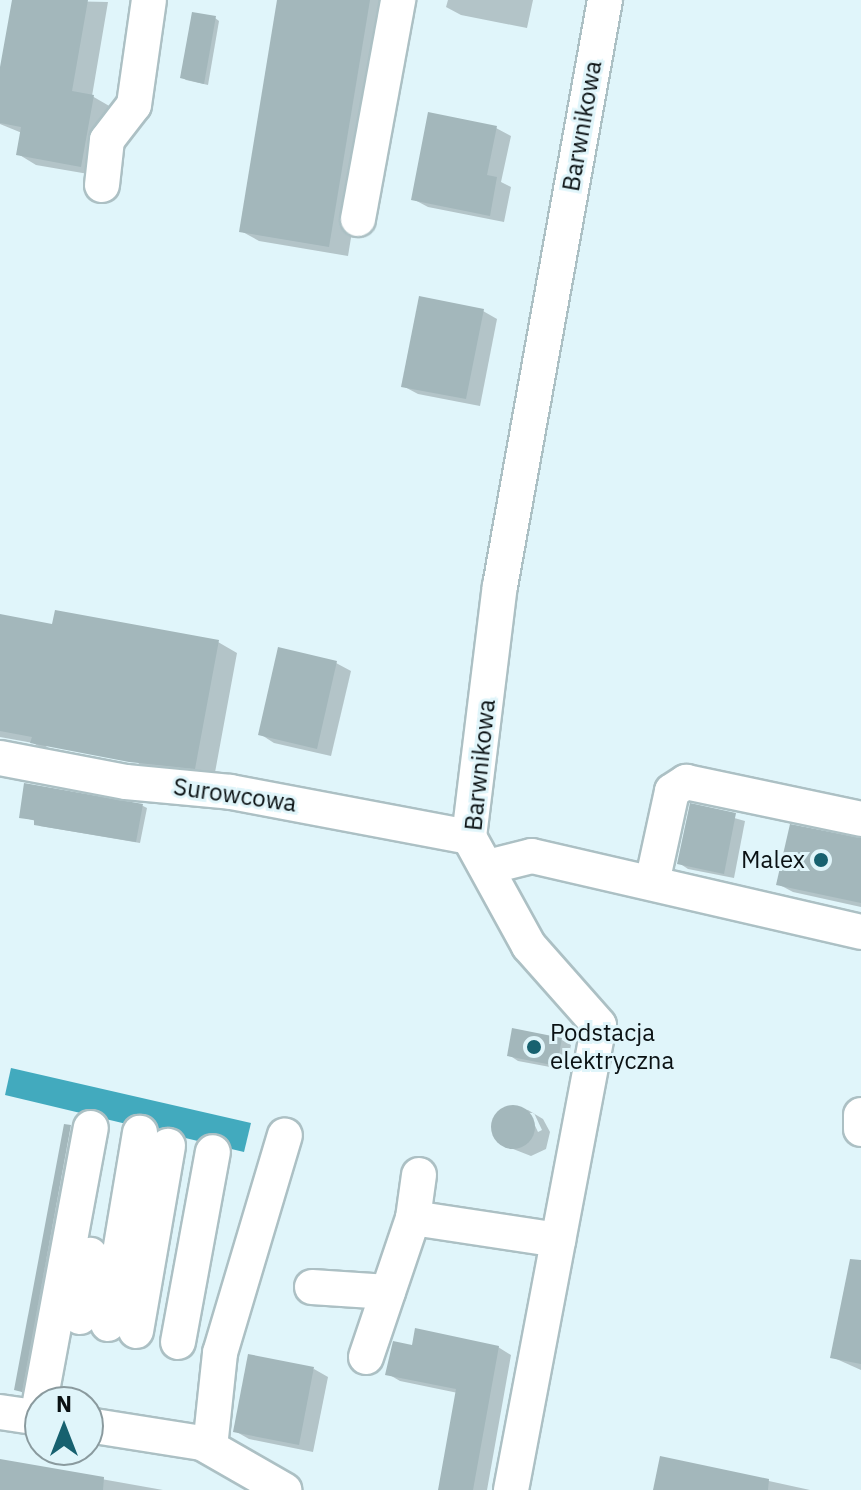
<!DOCTYPE html>
<style>
body{margin:0}
#map{position:relative;width:861px;height:1490px;overflow:hidden;background:#e0f5fa;font-family:"IBM Plex Sans",sans-serif}
div>[style]{position:absolute}
.water>*{inset:0;background:#42aabe}
.shadow>*{inset:0;background:#0003}
.building>*{inset:0;background:#a3b7bb}
.round{border-radius:50%}
.roads{filter:drop-shadow(2px 0 #acc0c4) drop-shadow(-2px 0 #acc0c4) drop-shadow(0 2px #acc0c4) drop-shadow(0 -2px #acc0c4)}
.minor>*{height:34px;margin:-17px;padding:0 17px;transform-origin:17px;border-radius:17px;background:#fff}
.dots>*{width:22px;height:22px;translate:-50% -50%;box-sizing:border-box;border:4px solid #e0f5fa;border-radius:50%}
span{translate:-50% -50%;white-space:nowrap;text-align:center;line-height:1.15;-webkit-text-stroke:6px #e0f5fa;paint-order:stroke}
.street-label{font-size:24px;color:#0a1113}
.poi-label{font-size:24px;color:#0a1113}
.right{translate:-100% -50%;text-align:right}
.left{translate:0 -50%;text-align:left}
.north{position:absolute;left:24px;top:1386px;width:80px;height:80px;box-sizing:border-box;background:#e0f5fa;border:2px solid #8a9a9e;border-radius:50%;rotate:0deg;font-size:22px;font-weight:700;line-height:32px;text-align:center;color:#0a1113}
.north::after{content:'';display:block;margin:auto;width:28px;height:36px;background:#17616f;clip-path:polygon(50% 0,100% 100%,50% 72%,0 100%)}
</style>
<div id="map">
<div class="water">
<i style="clip-path:polygon(11px 1068px,251px 1123px,244px 1152px,5px 1095px)"></i>
</div>
<div class="shadow">
<i style="clip-path:polygon(14px 0,108px 2px,92px 96px,111px 107px,100px 176px,36px 165px,18px 154px,22px 133px,0 124px,0 78px)"></i>
<i style="clip-path:polygon(279px 0,390px 0,348px 256px,259px 241px,241px 231px)"></i>
<i style="clip-path:polygon(448px 0,533px 0,527px 28px,461px 15px,446px 7px)"></i>
<i style="clip-path:polygon(215px 18px,219px 21px,208px 85px,186px 80px,182px 77px)"></i>
<i style="clip-path:polygon(496px 128px,511px 136px,501px 182px,511px 187px,504px 222px,428px 207px,413px 199px)"></i>
<i style="clip-path:polygon(483px 311px,497px 319px,480px 406px,418px 394px,403px 386px)"></i>
<i style="clip-path:polygon(evenodd,0 616px,54px 626px,218px 642px,237px 653px,214px 778px,149px 772px,51px 753px,33px 743px,0 737px,0 616px,44px 744px,139px 762px,138px 766px,49px 749px,44px 744px)"></i>
<i style="clip-path:polygon(336px 663px,351px 671px,331px 756px,274px 743px,260px 734px)"></i>
<i style="clip-path:polygon(143px 806px,147px 808px,140px 843px,40px 826px,36px 821px,21px 817px)"></i>
<i style="clip-path:polygon(691px 806px,745px 821px,734px 878px,688px 869px,679px 863px)"></i>
<i style="clip-path:polygon(861px 840px,861px 907px,793px 892px,778px 884px)"></i>
<i style="clip-path:polygon(562px 1040px,571px 1045px,566px 1070px,518px 1061px,509px 1055px)"></i>
<i style="clip-path:polygon(evenodd,507px 1107px,528px 1110px,543px 1119px,550px 1132px,546px 1149px,531px 1156px,500px 1144px,492px 1130px,496px 1115px,507px 1107px,529px 1113px,534px 1113px,542px 1130px,538px 1132px,529px 1113px)"></i>
<i style="clip-path:polygon(71px 1127px,75px 1129px,26px 1393px,21px 1392px)"></i>
<i style="clip-path:polygon(861px 1270px,861px 1370px,832px 1357px)"></i>
<i style="clip-path:polygon(498px 1347px,511px 1355px,487px 1490px,440px 1490px,458px 1393px,400px 1381px,388px 1374px,414px 1348px)"></i>
<i style="clip-path:polygon(314px 1369px,328px 1377px,313px 1452px,249px 1439px,235px 1431px)"></i>
<i style="clip-path:polygon(662px 1458px,810px 1490px,655px 1490px)"></i>
<i style="clip-path:polygon(0 1461px,163px 1490px,0 1490px)"></i>
</div>
<div class="building">
<i style="clip-path:polygon(12px 0,88px 0,72px 91px,94px 95px,81px 167px,16px 155px,21px 127px,0 123px,0 67px)"></i>
<i style="clip-path:polygon(277px 0,370px 0,329px 247px,239px 232px)"></i>
<i style="clip-path:polygon(192px 12px,216px 16px,204px 84px,180px 78px)"></i>
<i style="clip-path:polygon(428px 112px,497px 126px,487px 175px,497px 177px,490px 216px,411px 200px)"></i>
<i style="clip-path:polygon(419px 296px,484px 309px,466px 399px,401px 387px)"></i>
<i style="clip-path:polygon(55px 610px,219px 640px,195px 769px,129px 762px,30px 743px,32px 737px,0 731px,0 614px,52px 624px)"></i>
<i style="clip-path:polygon(278px 647px,337px 661px,317px 749px,258px 735px)"></i>
<i style="clip-path:polygon(24px 783px,143px 804px,136px 842px,34px 825px,34px 820px,19px 818px)"></i>
<i style="clip-path:polygon(690px 803px,736px 813px,724px 874px,677px 864px)"></i>
<i style="clip-path:polygon(790px 824px,861px 838px,861px 903px,776px 885px)"></i>
<i style="clip-path:polygon(512px 1028px,562px 1038px,557px 1066px,507px 1056px)"></i>
<i class="round" style="left:491px;top:1105px;width:44px;height:44px"></i>
<i style="clip-path:polygon(64px 1124px,71px 1125px,22px 1392px,14px 1390px)"></i>
<i style="clip-path:polygon(850px 1259px,861px 1260px,861px 1364px,830px 1358px)"></i>
<i style="clip-path:polygon(415px 1328px,499px 1346px,473px 1490px,438px 1490px,456px 1389px,385px 1375px,393px 1341px,412px 1345px)"></i>
<i style="clip-path:polygon(248px 1354px,314px 1367px,299px 1445px,233px 1432px)"></i>
<i style="clip-path:polygon(660px 1456px,769px 1479px,768px 1490px,653px 1490px)"></i>
<i style="clip-path:polygon(0 1459px,104px 1477px,103px 1490px,0 1490px)"></i>
</div>
<div class="roads">
<div class="minor">
<i style="left:102px;top:185px;width:45px;rotate:-83.7deg"></i>
<i style="left:107px;top:140px;width:44px;rotate:-52.4deg"></i>
<i style="left:134px;top:105px;width:106px;rotate:-81.9deg"></i>
<i style="left:358px;top:219px;width:223px;rotate:-79.6deg"></i>
<i style="left:0;top:758px;width:128px;rotate:10.8deg"></i>
<i style="left:126px;top:782px;width:105px;rotate:5.4deg"></i>
<i style="left:231px;top:792px;width:242px;rotate:10.7deg"></i>
<i style="left:488px;top:867px;width:45px;rotate:-14deg"></i>
<i style="left:532px;top:856px;width:338px;rotate:13deg"></i>
<i style="left:652px;top:883px;width:94px;rotate:-77.7deg"></i>
<i style="left:672px;top:791px;width:17px;rotate:-33deg"></i>
<i style="left:686px;top:782px;width:179px;rotate:11.9deg"></i>
<i style="left:861px;top:1115px;width:14px;rotate:90deg"></i>
<i style="left:419px;top:1175px;width:43px;rotate:97.9deg"></i>
<i style="left:413px;top:1218px;width:147px;rotate:8.6deg"></i>
<i style="left:312px;top:1287px;width:76px;rotate:3.8deg"></i>
<i style="left:80px;top:1317px;width:63px;rotate:-80.8deg"></i>
<i style="left:108px;top:1324px;width:194px;rotate:-80.5deg"></i>
<i style="left:136px;top:1331px;width:188px;rotate:-80.2deg"></i>
<i style="left:178px;top:1342px;width:193px;rotate:-79.6deg"></i>
<i style="left:366px;top:1357px;width:147px;rotate:-71.3deg"></i>
<i style="left:0;top:1412px;width:40px;rotate:8.5deg"></i>
<i style="left:37px;top:1418px;width:295px;rotate:-79.5deg"></i>
<i style="left:88px;top:1425px;width:115px;rotate:9deg"></i>
<i style="left:202px;top:1443px;width:95px;rotate:29.8deg"></i>
<i style="left:210px;top:1447px;width:95px;rotate:-83.9deg"></i>
<i style="left:220px;top:1353px;width:227px;rotate:-73.4deg"></i>
<i style="left:511px;top:1490px;width:473px;rotate:-79.3deg"></i>
<i style="left:599px;top:1025px;width:106px;rotate:-131.5deg"></i>
<i style="left:529px;top:946px;width:124px;rotate:-118.8deg"></i>
<i style="left:469px;top:837px;width:253px;rotate:-83deg"></i>
<i style="left:500px;top:586px;width:595px;rotate:-79.84deg"></i>
</div>
</div>
<div class="dots">
<i style="left:821px;top:860px;background:#17616f"></i>
<i style="left:534px;top:1047px;background:#17616f"></i>
</div>
<div class="street-label">
<span style="left:582px;top:126px;rotate:-80deg">Barwnikowa</span>
<span style="left:480px;top:765px;rotate:-84deg">Barwnikowa</span>
<span style="left:235px;top:795px;rotate:8deg">Surowcowa</span>
</div>
<div class="poi-label">
<span class="right" style="left:805px;top:860px">Malex</span>
<span class="left" style="left:550px;top:1047px">Podstacja<br>elektryczna</span>
</div>
<div class="north">N</div>
</div>
